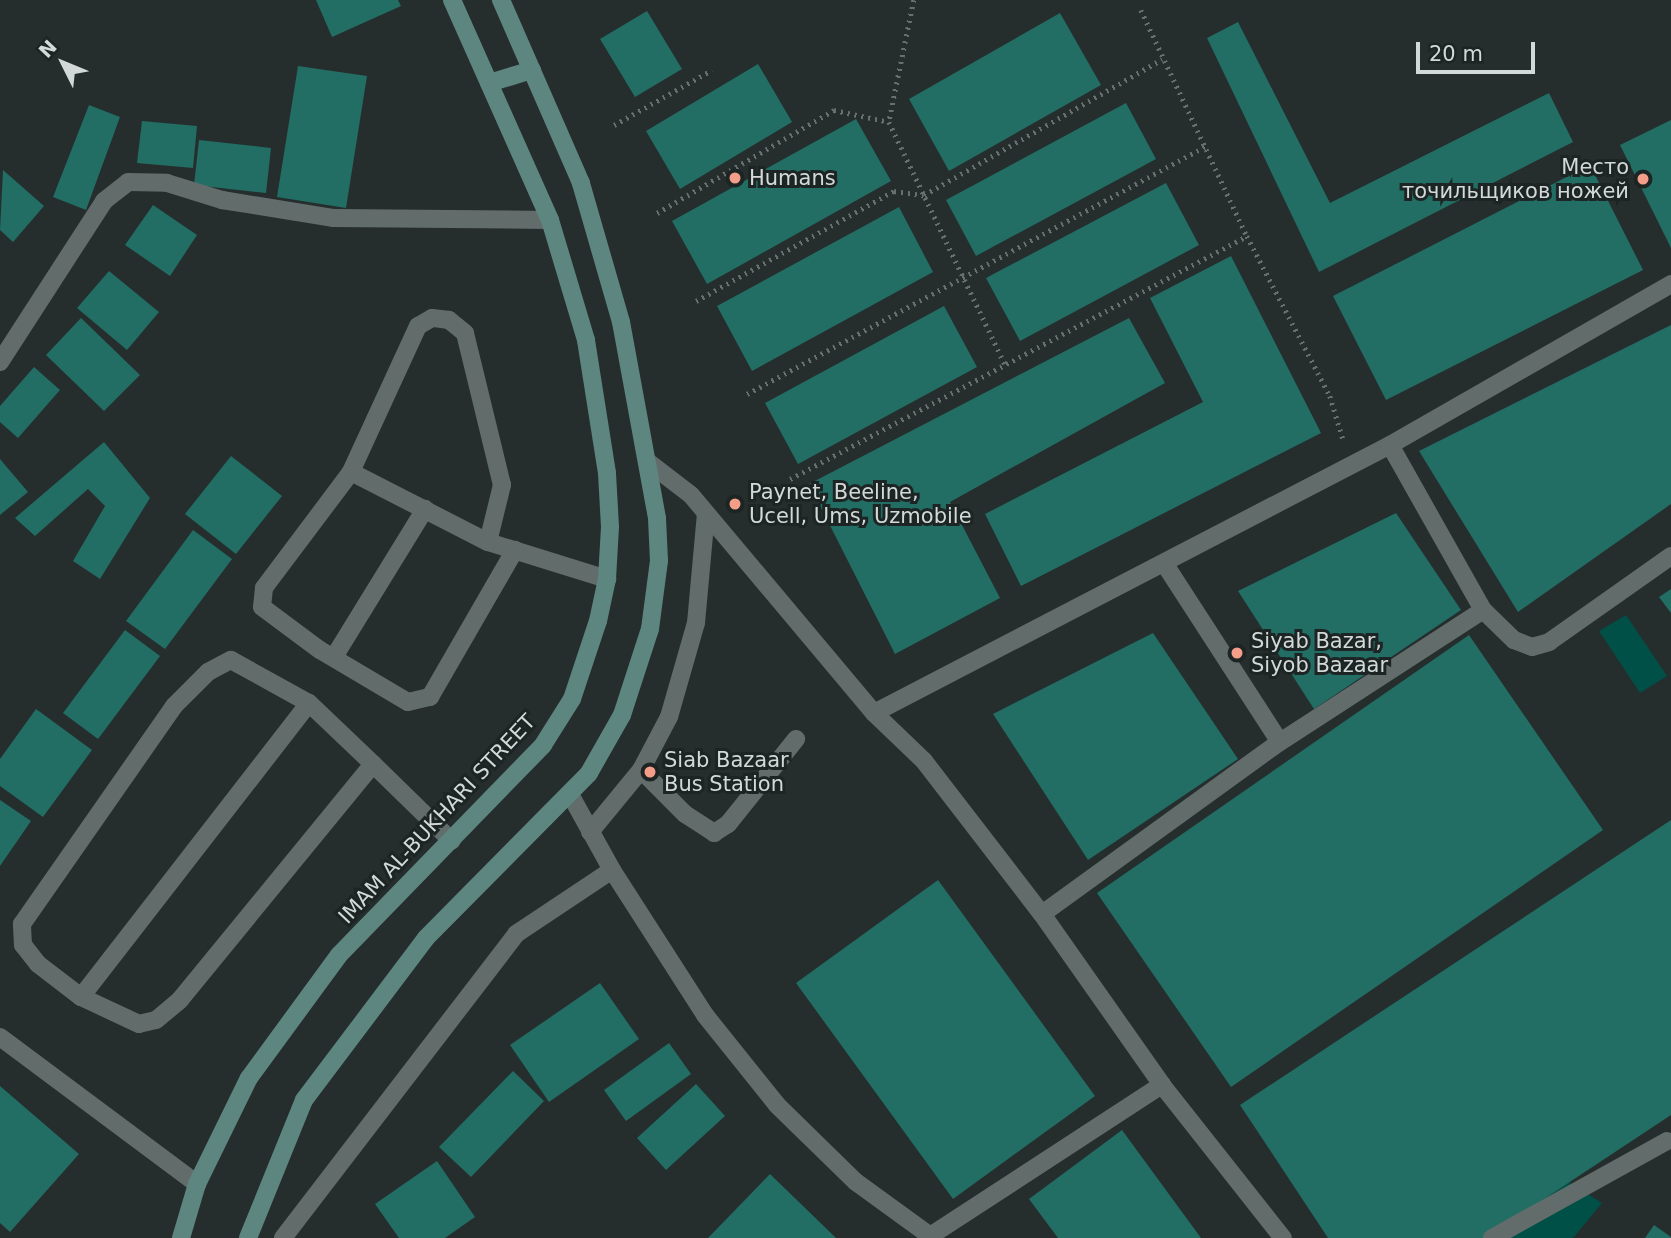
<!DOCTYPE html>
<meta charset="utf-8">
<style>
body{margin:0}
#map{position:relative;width:1671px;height:1238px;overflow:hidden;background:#252e2d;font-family:"DejaVu Sans",sans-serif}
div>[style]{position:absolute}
.green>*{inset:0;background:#015048}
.building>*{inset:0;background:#226d64}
.path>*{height:4.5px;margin-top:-2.25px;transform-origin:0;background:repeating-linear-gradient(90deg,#68706f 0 2px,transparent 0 7px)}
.lane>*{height:18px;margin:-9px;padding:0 9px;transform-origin:9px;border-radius:9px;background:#626d6b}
.street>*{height:18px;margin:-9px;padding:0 9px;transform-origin:9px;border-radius:9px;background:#626d6b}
.secondary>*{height:18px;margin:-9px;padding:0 9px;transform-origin:9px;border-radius:9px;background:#5e8681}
.dots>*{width:19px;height:19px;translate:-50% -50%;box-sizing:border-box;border:4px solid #1c2523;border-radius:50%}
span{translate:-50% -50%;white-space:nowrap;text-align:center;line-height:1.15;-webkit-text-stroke:6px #1c2523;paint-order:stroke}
.poi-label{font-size:21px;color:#d3d9d8}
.right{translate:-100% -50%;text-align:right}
.left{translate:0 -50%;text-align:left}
.street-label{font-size:21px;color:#d3d9d8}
.north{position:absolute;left:28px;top:28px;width:70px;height:70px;-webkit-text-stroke:5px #1c2523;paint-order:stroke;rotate:313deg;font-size:19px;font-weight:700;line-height:28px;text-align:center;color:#d3d9d8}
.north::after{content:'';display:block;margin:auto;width:24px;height:32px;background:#d3d9d8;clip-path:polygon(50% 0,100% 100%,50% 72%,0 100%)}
.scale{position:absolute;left:1416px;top:42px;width:119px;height:32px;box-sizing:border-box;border:4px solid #d3d9d8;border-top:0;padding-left:9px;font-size:21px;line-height:24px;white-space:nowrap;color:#d3d9d8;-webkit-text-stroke:5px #1c2523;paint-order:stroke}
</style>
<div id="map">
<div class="green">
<i style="clip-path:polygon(1626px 615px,1667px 676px,1640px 693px,1599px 631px)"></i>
<i style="clip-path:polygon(1562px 1178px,1602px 1203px,1573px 1238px,1484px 1238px)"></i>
</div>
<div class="building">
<i style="clip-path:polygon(316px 0,398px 0,401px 6px,332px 37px)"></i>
<i style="clip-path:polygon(647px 11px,682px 69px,635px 97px,600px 39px)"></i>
<i style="clip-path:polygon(1060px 13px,1101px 85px,949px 171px,909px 99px)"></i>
<i style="clip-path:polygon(1238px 22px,1330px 203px,1549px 93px,1573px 142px,1319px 272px,1207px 38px)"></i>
<i style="clip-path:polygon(758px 64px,792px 122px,680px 189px,646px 131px)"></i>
<i style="clip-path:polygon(298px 66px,367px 76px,346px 208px,277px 197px)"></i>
<i style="clip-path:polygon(1126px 103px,1156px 159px,976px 256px,946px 200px)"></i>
<i style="clip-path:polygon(89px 105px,120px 117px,86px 210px,53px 197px)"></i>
<i style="clip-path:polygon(856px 119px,891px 181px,707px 284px,672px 221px)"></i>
<i style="clip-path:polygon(1671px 120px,1671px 248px,1620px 145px)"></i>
<i style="clip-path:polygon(142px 121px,197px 126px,193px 168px,137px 163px)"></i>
<i style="clip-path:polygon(199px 140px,271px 148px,266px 193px,194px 185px)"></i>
<i style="clip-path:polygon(1590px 165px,1643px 270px,1386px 400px,1333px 296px)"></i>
<i style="clip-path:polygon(3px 170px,44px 206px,13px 242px,0 230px)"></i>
<i style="clip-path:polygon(1166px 183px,1199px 245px,1020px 341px,986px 278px)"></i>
<i style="clip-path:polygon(153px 205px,197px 235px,170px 276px,125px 245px)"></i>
<i style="clip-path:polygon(899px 207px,933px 272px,752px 371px,717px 306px)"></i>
<i style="clip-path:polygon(1231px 256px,1321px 433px,1021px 586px,985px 514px,1203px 402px,1150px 298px)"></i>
<i style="clip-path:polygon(109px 271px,159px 312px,127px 350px,77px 308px)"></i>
<i style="clip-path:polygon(944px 306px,977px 367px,798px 464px,765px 403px)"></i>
<i style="clip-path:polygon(81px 318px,140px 375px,104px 411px,46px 355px)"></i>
<i style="clip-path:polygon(1129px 318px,1165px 383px,950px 502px,1000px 598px,895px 654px,809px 484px)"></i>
<i style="clip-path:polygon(1671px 325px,1671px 504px,1518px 612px,1419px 451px)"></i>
<i style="clip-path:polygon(34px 367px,60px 390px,18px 438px,0 422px,0 406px)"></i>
<i style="clip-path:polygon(104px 442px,150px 498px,100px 579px,73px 561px,105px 506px,88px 489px,35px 536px,15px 518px)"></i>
<i style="clip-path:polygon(231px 456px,282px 496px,236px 554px,185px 514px)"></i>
<i style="clip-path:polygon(0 459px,28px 492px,0 515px)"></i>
<i style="clip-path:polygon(1396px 513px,1461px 610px,1314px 709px,1238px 591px)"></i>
<i style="clip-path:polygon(193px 530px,232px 559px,165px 649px,126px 621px)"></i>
<i style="clip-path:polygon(1671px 589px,1671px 613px,1659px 597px)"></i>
<i style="clip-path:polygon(125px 630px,160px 656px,98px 739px,63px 713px)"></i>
<i style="clip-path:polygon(1153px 633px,1238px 759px,1088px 860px,993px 714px)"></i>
<i style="clip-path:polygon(1469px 635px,1603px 830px,1231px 1087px,1097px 893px)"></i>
<i style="clip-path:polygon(36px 709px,92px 750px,43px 817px,0 786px,0 759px)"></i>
<i style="clip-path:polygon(0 800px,31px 821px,0 866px)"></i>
<i style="clip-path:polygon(1671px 820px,1671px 1115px,1485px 1238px,1328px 1238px,1240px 1105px)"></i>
<i style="clip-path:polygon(938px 880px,1095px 1096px,953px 1199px,796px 983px)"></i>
<i style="clip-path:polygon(600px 983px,639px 1039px,549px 1102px,510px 1045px)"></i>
<i style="clip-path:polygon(669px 1043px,691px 1074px,626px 1121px,604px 1090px)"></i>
<i style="clip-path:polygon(513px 1071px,544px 1101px,471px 1177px,439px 1147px)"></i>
<i style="clip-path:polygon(696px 1084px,725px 1116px,666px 1170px,637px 1138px)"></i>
<i style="clip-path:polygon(0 1086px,79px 1154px,10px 1232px,0 1223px)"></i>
<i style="clip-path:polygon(1122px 1130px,1201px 1238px,1058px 1238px,1029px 1199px)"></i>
<i style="clip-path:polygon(437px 1161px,475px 1217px,445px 1238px,399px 1238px,375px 1204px)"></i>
<i style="clip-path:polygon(770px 1174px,836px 1238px,708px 1238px)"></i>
<i style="clip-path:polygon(1654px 1225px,1671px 1237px,1671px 1238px,1645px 1238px)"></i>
</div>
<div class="path">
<i style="left:914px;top:0;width:125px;rotate:101.6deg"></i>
<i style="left:889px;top:122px;width:268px;rotate:64.4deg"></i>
<i style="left:1141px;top:10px;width:250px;rotate:64.9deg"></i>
<i style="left:1247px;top:236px;width:180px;rotate:62.6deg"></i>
<i style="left:1330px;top:396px;width:45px;rotate:73.2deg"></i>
<i style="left:614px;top:125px;width:112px;rotate:-29.3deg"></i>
<i style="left:657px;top:213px;width:205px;rotate:-30.2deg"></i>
<i style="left:834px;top:110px;width:56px;rotate:12.3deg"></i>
<i style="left:696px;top:301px;width:227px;rotate:-29.1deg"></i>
<i style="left:894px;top:191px;width:30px;rotate:8deg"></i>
<i style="left:924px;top:195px;width:274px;rotate:-29.7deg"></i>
<i style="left:747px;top:394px;width:522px;rotate:-28.38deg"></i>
<i style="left:790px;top:479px;width:518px;rotate:-28deg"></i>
</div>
<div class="lane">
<i style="left:1390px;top:445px;width:324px;rotate:-29.8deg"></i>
<i style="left:648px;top:462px;width:54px;rotate:37.5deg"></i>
<i style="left:691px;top:495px;width:285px;rotate:50deg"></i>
<i style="left:874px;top:713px;width:581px;rotate:-27.45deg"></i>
<i style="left:1390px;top:445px;width:189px;rotate:60.6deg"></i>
<i style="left:1483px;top:610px;width:43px;rotate:44.1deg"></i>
<i style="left:1514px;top:640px;width:19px;rotate:21deg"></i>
<i style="left:1532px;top:647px;width:18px;rotate:-16deg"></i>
<i style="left:1549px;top:642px;width:149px;rotate:-35.2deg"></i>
<i style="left:351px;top:472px;width:154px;rotate:27.1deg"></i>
<i style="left:488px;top:542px;width:125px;rotate:17.3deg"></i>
<i style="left:488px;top:542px;width:59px;rotate:-76.2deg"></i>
<i style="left:502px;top:485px;width:156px;rotate:-103.7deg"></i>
<i style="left:465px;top:333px;width:21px;rotate:-141deg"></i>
<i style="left:449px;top:320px;width:17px;rotate:-173deg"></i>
<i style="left:432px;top:318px;width:16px;rotate:150deg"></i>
<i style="left:418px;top:326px;width:161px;rotate:114.7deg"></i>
<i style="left:351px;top:472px;width:145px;rotate:126.9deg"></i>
<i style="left:264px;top:588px;width:19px;rotate:96deg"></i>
<i style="left:262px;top:607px;width:72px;rotate:36.6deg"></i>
<i style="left:320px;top:650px;width:102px;rotate:30.6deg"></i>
<i style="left:408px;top:702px;width:23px;rotate:-13deg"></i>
<i style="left:430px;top:697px;width:170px;rotate:-60deg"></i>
<i style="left:1164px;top:563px;width:213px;rotate:57.1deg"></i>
<i style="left:1280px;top:742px;width:242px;rotate:-33deg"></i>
<i style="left:334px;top:657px;width:174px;rotate:-58.4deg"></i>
<i style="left:874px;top:713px;width:69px;rotate:43.8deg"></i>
<i style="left:924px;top:761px;width:193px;rotate:52.4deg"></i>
<i style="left:1042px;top:914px;width:209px;rotate:54.9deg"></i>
<i style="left:1162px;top:1085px;width:195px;rotate:51.7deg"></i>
<i style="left:373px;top:764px;width:305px;rotate:129.3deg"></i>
<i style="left:180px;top:1000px;width:31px;rotate:140deg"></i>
<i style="left:156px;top:1020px;width:17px;rotate:167deg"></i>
<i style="left:139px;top:1024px;width:64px;rotate:-155deg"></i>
<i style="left:81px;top:997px;width:54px;rotate:-142.5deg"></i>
<i style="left:38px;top:964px;width:24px;rotate:-128deg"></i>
<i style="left:23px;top:945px;width:21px;rotate:-93deg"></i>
<i style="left:22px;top:924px;width:266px;rotate:-55.1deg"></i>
<i style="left:174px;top:706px;width:48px;rotate:-45deg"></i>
<i style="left:208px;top:672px;width:26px;rotate:-28deg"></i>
<i style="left:231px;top:660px;width:89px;rotate:28.9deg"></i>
<i style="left:309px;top:703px;width:88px;rotate:43.6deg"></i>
<i style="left:373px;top:764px;width:110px;rotate:44.3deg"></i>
<i style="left:641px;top:770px;width:62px;rotate:45deg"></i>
<i style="left:685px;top:814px;width:35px;rotate:33deg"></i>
<i style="left:714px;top:833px;width:17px;rotate:-33deg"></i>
<i style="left:728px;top:824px;width:109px;rotate:-51.3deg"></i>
<i style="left:590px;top:832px;width:80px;rotate:-50.6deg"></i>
<i style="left:641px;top:770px;width:60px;rotate:-62.2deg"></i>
<i style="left:669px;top:717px;width:98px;rotate:-74deg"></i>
<i style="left:696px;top:623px;width:109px;rotate:-84.8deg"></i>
<i style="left:1042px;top:914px;width:294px;rotate:-35.9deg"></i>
<i style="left:81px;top:997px;width:372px;rotate:-52.2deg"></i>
<i style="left:0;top:1037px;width:246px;rotate:36.7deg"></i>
<i style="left:930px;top:1236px;width:277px;rotate:-33.1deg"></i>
<i style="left:283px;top:1238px;width:383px;rotate:-52.5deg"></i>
<i style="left:516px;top:934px;width:115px;rotate:-33.7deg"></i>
<i style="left:1492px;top:1238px;width:200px;rotate:-29deg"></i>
</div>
<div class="street">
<i style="left:0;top:362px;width:192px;rotate:-57.1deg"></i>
<i style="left:104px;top:201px;width:31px;rotate:-38deg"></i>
<i style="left:128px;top:182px;width:39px;rotate:1deg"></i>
<i style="left:167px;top:183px;width:58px;rotate:17.2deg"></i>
<i style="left:222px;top:200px;width:112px;rotate:9.2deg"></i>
<i style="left:333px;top:218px;width:217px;rotate:0.5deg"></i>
<i style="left:571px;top:796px;width:85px;rotate:61deg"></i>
<i style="left:612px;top:870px;width:172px;rotate:57.3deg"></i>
<i style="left:705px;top:1015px;width:115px;rotate:51.3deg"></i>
<i style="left:777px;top:1105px;width:110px;rotate:44.3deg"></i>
<i style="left:856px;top:1182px;width:95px;rotate:36deg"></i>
</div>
<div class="secondary">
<i style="left:489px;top:83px;width:45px;rotate:-16.8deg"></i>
<i style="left:181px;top:1238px;width:56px;rotate:-73.5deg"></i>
<i style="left:197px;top:1184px;width:118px;rotate:-63.9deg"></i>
<i style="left:249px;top:1078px;width:152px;rotate:-53.8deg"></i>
<i style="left:339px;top:955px;width:293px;rotate:-45.8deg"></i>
<i style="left:543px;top:745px;width:54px;rotate:-57.8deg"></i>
<i style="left:572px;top:699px;width:82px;rotate:-71.6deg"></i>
<i style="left:598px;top:621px;width:43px;rotate:-77.9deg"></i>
<i style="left:607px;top:579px;width:52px;rotate:-86.7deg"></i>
<i style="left:610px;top:527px;width:54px;rotate:-93.2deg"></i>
<i style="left:607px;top:473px;width:135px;rotate:-99deg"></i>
<i style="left:586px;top:340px;width:125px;rotate:-106.7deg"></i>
<i style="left:550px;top:220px;width:241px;rotate:-114deg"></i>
<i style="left:248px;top:1238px;width:149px;rotate:-67.9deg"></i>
<i style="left:304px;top:1100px;width:203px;rotate:-53deg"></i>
<i style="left:426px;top:938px;width:232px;rotate:-45.3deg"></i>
<i style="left:589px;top:773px;width:67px;rotate:-60.4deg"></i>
<i style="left:622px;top:715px;width:90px;rotate:-72deg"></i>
<i style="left:650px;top:629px;width:69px;rotate:-82.5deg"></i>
<i style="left:659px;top:561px;width:43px;rotate:-92.7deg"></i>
<i style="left:657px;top:518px;width:199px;rotate:-100.4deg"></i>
<i style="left:621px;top:322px;width:145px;rotate:-106.1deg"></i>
<i style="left:581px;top:183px;width:200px;rotate:-113.6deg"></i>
</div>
<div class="dots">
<i style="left:735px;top:178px;background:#f49e8a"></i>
<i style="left:1643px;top:179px;background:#f49e8a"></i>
<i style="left:735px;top:504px;background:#f49e8a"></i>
<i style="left:1237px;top:653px;background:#f49e8a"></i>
<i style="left:650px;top:772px;background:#f49e8a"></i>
</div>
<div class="poi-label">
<span class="right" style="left:1629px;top:179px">Место<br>точильщиков ножей</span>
<span class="left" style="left:749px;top:178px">Humans</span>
<span class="left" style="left:749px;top:504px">Paynet, Beeline,<br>Ucell, Ums, Uzmobile</span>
<span class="left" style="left:1251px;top:653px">Siyab Bazar,<br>Siyob Bazaar</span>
<span class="left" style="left:664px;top:772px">Siab Bazaar<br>Bus Station</span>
</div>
<div class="street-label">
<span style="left:437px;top:819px;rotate:-47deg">IMAM AL-BUKHARI STREET</span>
</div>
<div class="north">N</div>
<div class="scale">20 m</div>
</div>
